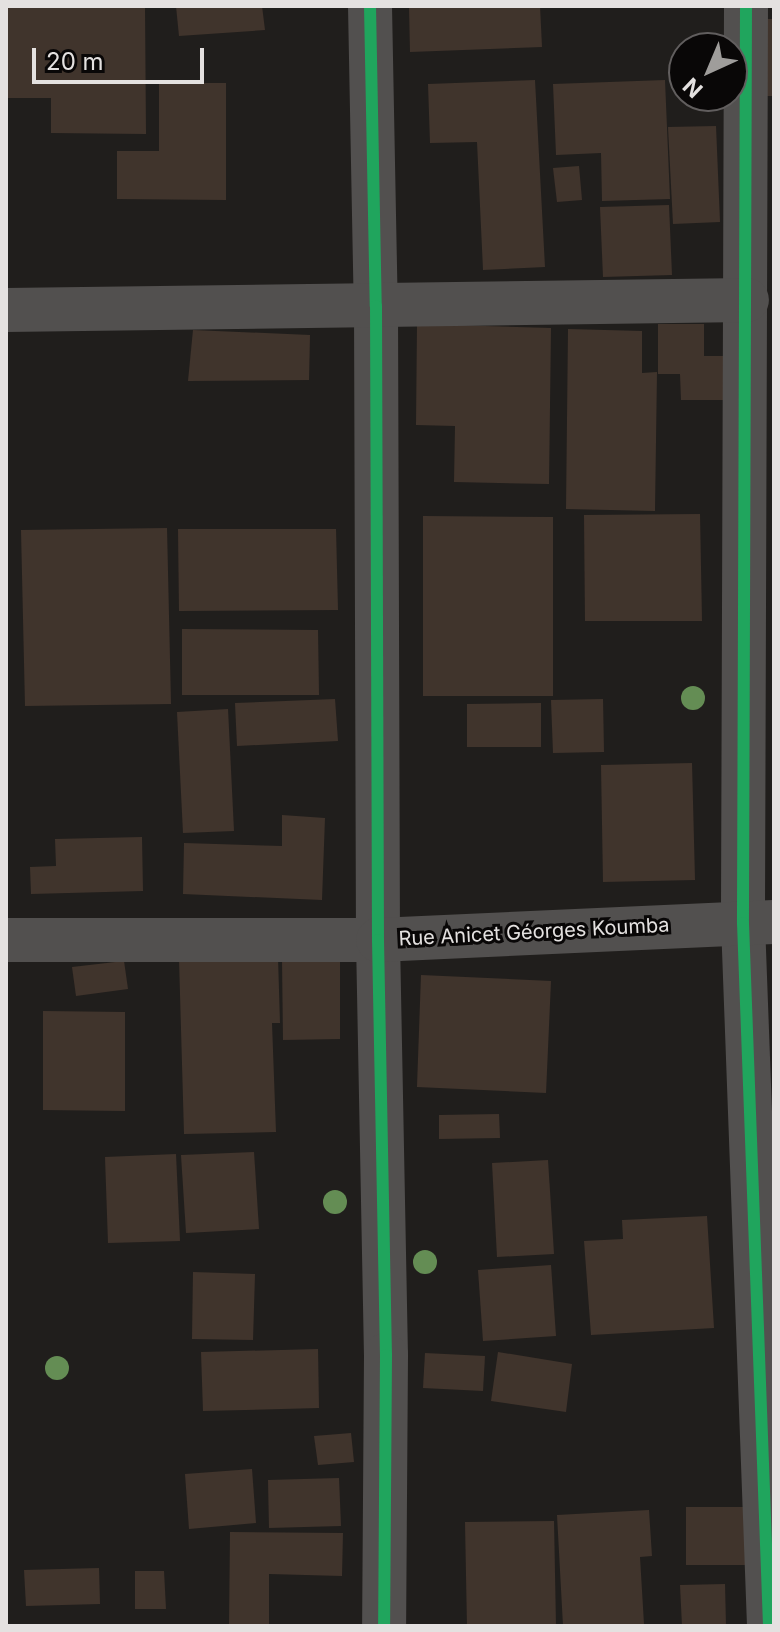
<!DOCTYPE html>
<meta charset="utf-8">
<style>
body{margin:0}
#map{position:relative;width:780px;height:1632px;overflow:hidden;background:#201e1c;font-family:Inter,sans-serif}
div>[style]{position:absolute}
.building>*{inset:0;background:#40342c}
.minor>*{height:44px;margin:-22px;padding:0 22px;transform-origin:22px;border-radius:22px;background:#52504f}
.cycleway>*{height:12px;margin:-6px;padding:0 6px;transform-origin:6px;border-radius:6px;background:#20a55d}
.trees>*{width:24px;height:24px;margin:-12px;border-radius:50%;background:#648d54}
span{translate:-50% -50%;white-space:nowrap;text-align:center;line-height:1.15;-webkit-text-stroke:6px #090707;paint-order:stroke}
.street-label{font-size:20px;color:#e4e1e0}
.frame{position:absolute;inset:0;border:8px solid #e4e1e0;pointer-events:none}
.north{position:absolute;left:668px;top:32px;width:80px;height:80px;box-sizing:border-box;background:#090707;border:2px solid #615e5e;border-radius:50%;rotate:224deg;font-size:22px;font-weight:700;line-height:32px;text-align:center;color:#e4e1e0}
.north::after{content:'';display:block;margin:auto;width:28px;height:36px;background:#9f9d9b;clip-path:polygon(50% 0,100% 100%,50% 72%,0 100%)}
.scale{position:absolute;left:32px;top:48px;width:172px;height:36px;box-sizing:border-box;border:4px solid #e4e1e0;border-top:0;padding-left:10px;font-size:24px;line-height:28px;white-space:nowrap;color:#e4e1e0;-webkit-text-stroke:6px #090707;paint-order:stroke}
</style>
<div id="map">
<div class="building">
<i style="clip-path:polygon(6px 6px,145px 6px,146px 134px,51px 133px,51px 98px,6px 98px)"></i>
<i style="clip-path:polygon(176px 6px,262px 6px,265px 30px,179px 36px)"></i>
<i style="clip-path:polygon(409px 6px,540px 6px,542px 47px,410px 52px)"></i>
<i style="clip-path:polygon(760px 19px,774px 19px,774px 96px,760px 96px)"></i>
<i style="clip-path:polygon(535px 80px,545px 267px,483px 270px,477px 142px,430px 143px,428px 84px)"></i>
<i style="clip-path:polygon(665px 80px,670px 199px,602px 201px,601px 153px,556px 155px,553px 84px)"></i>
<i style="clip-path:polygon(159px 83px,226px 83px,226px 200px,117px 199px,117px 151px,159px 151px)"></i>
<i style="clip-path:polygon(716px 126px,720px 222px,673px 224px,668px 127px)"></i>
<i style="clip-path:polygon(579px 166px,582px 200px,557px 202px,553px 168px)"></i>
<i style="clip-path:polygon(669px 205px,672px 275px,603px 277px,600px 207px)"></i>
<i style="clip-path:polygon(417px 324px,551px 328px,549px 484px,454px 482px,455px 426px,416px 425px)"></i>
<i style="clip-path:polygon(658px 324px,704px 324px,704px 356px,723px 356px,723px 400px,681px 400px,680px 374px,658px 374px)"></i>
<i style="clip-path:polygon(568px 329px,642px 331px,642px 373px,657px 372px,655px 511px,566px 509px)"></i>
<i style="clip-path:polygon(193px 330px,310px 335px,309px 380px,188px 381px)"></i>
<i style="clip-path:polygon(700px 514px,702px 621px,585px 621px,584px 515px)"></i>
<i style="clip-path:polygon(423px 516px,553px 517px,553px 696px,423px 696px)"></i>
<i style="clip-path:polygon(167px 528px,171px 704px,25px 706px,21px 530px)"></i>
<i style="clip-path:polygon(178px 529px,336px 529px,338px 610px,179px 611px)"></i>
<i style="clip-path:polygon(182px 629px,318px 630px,319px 695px,182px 695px)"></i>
<i style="clip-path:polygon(335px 699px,338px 741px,237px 746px,235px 703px)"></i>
<i style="clip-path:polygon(603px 699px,604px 752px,553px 753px,551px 700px)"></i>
<i style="clip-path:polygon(541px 703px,541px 747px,467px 747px,467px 704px)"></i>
<i style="clip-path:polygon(228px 709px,234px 831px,183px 833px,177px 712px)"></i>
<i style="clip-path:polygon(692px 763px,695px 880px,603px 882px,601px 765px)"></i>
<i style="clip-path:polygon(282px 815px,325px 818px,322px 900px,183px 894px,184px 843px,282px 846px)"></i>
<i style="clip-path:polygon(142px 837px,143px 891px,31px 894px,30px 867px,56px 866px,55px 839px)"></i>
<i style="clip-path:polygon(278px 957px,280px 1023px,272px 1023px,276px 1132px,184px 1134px,179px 959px)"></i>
<i style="clip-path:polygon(282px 959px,340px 959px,340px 1039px,283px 1040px)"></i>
<i style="clip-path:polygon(124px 961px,128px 989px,76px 996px,72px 967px)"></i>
<i style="clip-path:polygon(421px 975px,551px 981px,546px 1093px,417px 1087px)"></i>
<i style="clip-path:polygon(43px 1011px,125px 1012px,125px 1111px,43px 1110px)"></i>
<i style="clip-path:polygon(499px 1114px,500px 1138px,439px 1139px,439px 1115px)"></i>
<i style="clip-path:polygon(254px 1152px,259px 1229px,186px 1233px,181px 1155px)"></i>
<i style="clip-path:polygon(176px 1154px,180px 1241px,108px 1243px,105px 1157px)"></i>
<i style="clip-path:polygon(548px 1160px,554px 1254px,497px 1257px,492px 1163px)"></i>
<i style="clip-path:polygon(707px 1216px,714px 1328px,591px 1335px,584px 1241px,623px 1239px,622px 1220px)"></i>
<i style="clip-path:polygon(551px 1265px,556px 1336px,483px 1341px,478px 1270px)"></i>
<i style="clip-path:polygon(193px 1272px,255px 1274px,253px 1340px,192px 1339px)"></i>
<i style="clip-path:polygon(318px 1349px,319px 1408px,203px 1411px,201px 1352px)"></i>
<i style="clip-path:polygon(498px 1352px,572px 1364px,566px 1412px,491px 1401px)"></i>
<i style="clip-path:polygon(425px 1353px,485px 1356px,483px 1391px,423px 1388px)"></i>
<i style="clip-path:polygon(351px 1433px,354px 1462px,318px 1465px,314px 1436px)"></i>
<i style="clip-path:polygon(252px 1469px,256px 1523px,189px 1529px,185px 1474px)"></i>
<i style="clip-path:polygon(339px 1478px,341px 1526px,269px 1528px,268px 1480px)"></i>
<i style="clip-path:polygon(686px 1507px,752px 1507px,751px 1565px,686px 1565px)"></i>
<i style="clip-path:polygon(649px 1510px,652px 1556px,640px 1557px,644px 1624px,563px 1626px,557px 1515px)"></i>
<i style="clip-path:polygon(554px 1521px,556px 1626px,467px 1626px,465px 1522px)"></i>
<i style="clip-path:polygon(230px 1532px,343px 1533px,342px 1576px,269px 1574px,269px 1626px,229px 1626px)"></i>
<i style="clip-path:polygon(99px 1568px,100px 1604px,26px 1606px,24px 1570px)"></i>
<i style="clip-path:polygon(135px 1571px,164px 1571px,166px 1609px,135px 1609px)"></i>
<i style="clip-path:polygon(725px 1584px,726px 1626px,682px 1626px,680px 1585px)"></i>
</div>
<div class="minor">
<i style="left:370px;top:6px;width:300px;rotate:88.9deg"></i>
<i style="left:376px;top:306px;width:634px;rotate:89.82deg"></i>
<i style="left:378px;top:940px;width:415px;rotate:88.9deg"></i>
<i style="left:386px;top:1355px;width:271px;rotate:90.4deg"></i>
<i style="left:746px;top:6px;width:917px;rotate:90.19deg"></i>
<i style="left:743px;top:923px;width:703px;rotate:87.88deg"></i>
<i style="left:6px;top:310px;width:741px;rotate:-0.77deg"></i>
<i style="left:6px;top:940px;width:372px"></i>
<i style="left:378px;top:940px;width:396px;rotate:-2.6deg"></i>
</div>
<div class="cycleway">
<i style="left:370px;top:6px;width:300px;rotate:88.9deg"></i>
<i style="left:376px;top:306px;width:634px;rotate:89.82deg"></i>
<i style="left:378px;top:940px;width:415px;rotate:88.9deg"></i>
<i style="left:386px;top:1355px;width:271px;rotate:90.4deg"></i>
<i style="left:746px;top:6px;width:917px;rotate:90.19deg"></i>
<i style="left:743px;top:923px;width:703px;rotate:87.88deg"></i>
</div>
<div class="trees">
<i style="left:693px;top:698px"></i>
<i style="left:335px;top:1202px"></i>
<i style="left:425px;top:1262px"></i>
<i style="left:57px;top:1368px"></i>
</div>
<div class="street-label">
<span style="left:534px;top:932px;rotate:-3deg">Rue Anicet Géorges Koumba</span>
</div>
<div class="frame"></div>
<div class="north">N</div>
<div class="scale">20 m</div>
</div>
